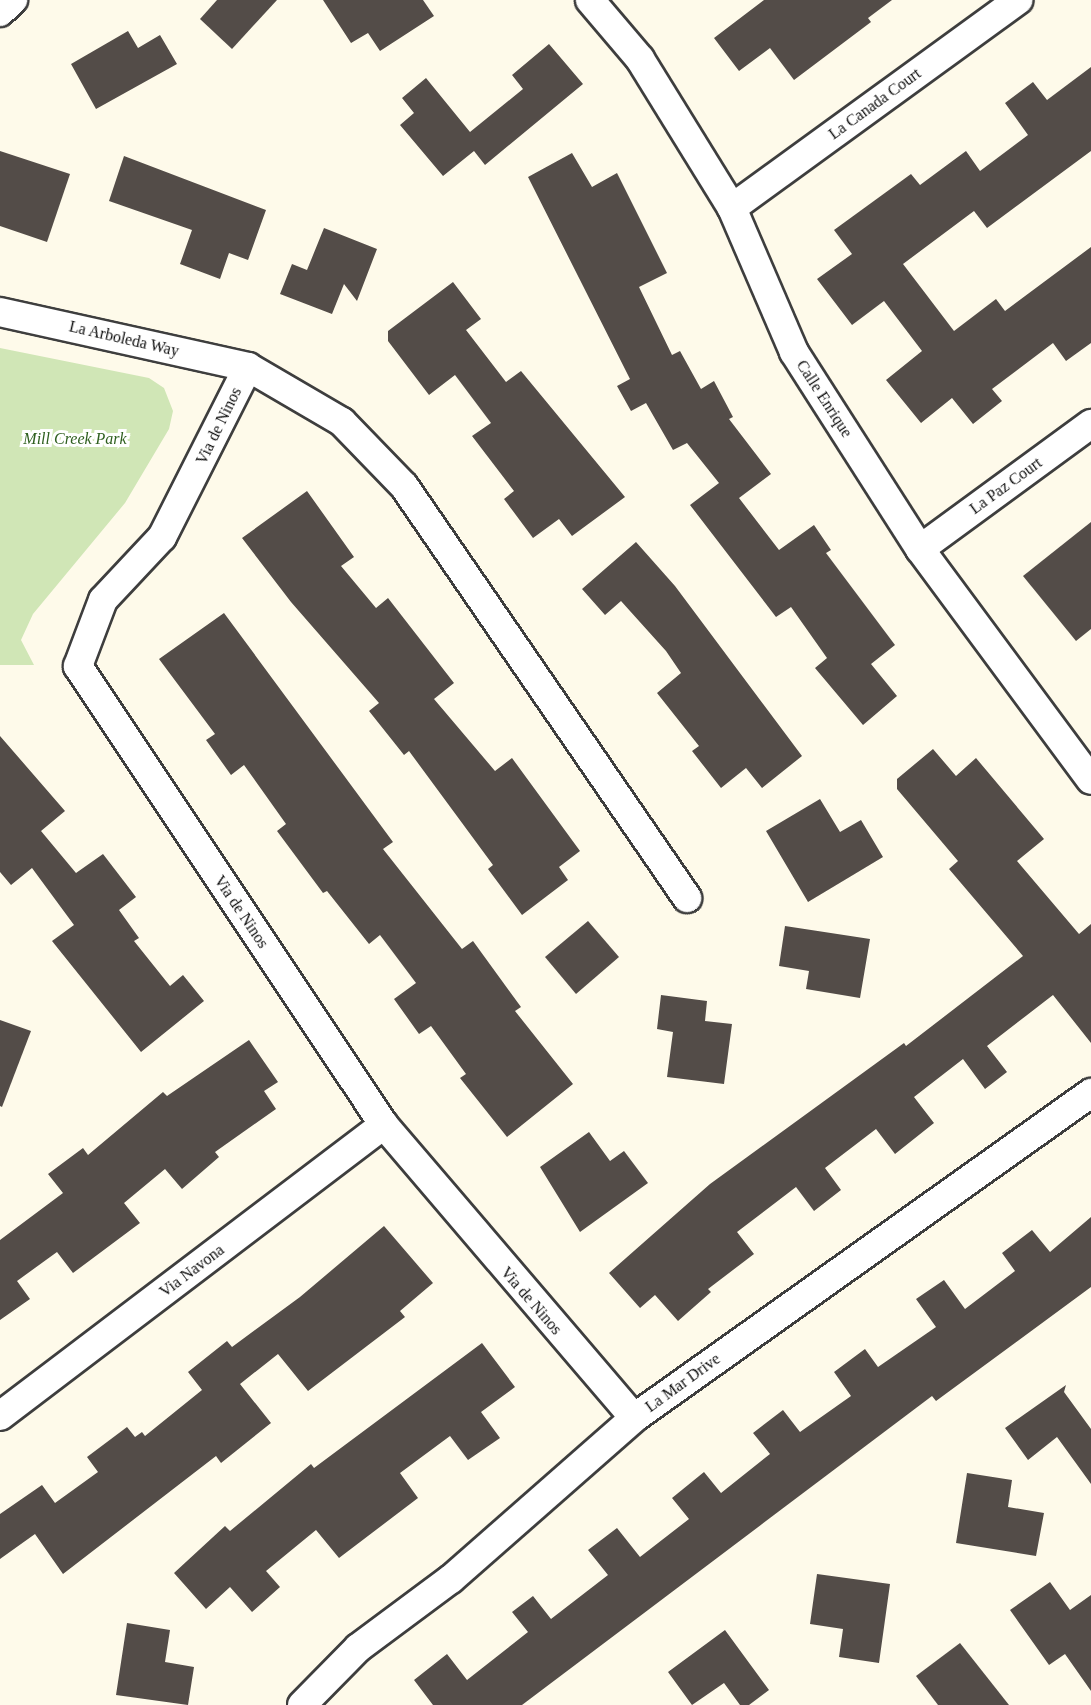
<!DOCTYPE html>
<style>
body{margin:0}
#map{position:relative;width:1091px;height:1705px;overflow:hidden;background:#fefaea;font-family:"Times New Roman",serif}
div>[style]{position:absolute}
.green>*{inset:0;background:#d0e6b6}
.building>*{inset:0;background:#534c48}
.roads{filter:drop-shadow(2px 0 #3e3e3e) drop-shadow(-2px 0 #3e3e3e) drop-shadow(0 2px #3e3e3e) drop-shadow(0 -2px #3e3e3e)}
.minor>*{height:28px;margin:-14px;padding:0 14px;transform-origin:14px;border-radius:14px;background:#fff}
span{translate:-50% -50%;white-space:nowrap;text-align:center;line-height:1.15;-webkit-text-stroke:6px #fff;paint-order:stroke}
.street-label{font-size:16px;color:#0b0b0b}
.park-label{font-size:16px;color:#2e5f1f;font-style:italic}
</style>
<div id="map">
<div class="green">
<i style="clip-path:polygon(0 348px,149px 378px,164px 388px,173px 411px,169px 429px,125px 503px,33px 614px,21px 640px,34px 665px,0 665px)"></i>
</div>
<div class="building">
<i style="clip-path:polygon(217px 0,277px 0,232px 49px,200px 19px)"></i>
<i style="clip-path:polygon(323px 0,423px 0,434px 16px,380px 51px,368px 33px,351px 43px)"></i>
<i style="clip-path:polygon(764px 0,892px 0,868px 18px,871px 22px,794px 80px,770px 48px,739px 71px,714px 38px)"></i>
<i style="clip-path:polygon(128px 31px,138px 48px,160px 35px,177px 64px,96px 109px,71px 64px)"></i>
<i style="clip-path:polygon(549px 44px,583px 84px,485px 165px,474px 151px,443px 176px,400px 125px,414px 113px,402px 98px,426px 78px,470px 132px,523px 89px,512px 75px)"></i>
<i style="clip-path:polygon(1091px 67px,1091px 151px,987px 228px,974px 211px,903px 264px,954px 331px,996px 299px,1005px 311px,1091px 247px,1091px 343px,1066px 361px,1053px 343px,992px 389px,1002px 401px,973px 424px,952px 398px,921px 423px,886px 380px,922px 351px,884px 301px,852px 325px,817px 279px,852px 254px,834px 230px,911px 174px,920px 185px,966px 151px,980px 171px,1028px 135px,1005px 103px,1033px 82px,1047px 100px)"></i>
<i style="clip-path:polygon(0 151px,70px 174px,47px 242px,0 226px)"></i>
<i style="clip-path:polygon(572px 153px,592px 187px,617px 173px,667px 273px,639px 287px,672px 355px,680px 351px,701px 389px,714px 381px,733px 417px,729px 419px,771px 474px,739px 498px,779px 550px,814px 525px,831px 550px,826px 553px,895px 645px,871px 664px,897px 696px,863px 725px,815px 668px,827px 658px,791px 607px,776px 617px,690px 505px,719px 483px,687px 443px,673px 450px,646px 403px,631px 411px,617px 386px,630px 379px,528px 177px)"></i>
<i style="clip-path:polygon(124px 156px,266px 210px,248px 260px,229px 253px,220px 279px,180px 264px,192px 230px,109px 201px)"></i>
<i style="clip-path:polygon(324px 228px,377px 249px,357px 301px,344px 284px,332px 314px,280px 294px,292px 264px,307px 270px)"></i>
<i style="clip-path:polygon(453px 282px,481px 319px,466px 330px,506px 382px,521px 371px,625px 497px,572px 536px,559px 519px,533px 538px,504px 499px,514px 491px,472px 436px,491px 423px,455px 375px,429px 395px,388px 341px,388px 331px)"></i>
<i style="clip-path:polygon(307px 491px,354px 557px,341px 566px,376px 608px,388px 598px,454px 683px,434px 699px,495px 771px,512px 758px,580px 851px,559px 867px,568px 880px,522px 915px,488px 869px,493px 865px,409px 751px,404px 755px,369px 711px,379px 703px,291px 602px,242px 538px)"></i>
<i style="clip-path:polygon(1091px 522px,1091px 629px,1076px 641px,1023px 576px)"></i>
<i style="clip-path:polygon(636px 542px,675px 586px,802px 756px,762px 788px,746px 768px,721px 788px,692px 751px,699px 746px,657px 693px,681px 673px,666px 651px,621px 601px,605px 615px,582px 589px)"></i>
<i style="clip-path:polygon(224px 613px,393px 842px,383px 849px,462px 949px,473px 941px,521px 1007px,515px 1011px,573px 1084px,507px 1137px,460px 1078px,466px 1074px,431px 1026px,419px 1034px,394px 999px,416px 983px,380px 935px,369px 944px,327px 891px,323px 893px,277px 831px,286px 824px,244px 765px,231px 775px,206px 740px,215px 734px,159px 659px)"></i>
<i style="clip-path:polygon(0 736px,65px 811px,41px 831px,76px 873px,103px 854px,136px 897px,119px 910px,139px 938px,134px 941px,170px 986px,183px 975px,204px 1001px,141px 1052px,52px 941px,74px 925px,32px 868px,11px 885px,0 872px)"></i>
<i style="clip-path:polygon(933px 749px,956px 776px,976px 758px,1044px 839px,1017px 861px,1079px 934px,1091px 924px,1091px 1043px,1053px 995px,987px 1046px,1007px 1072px,985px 1089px,963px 1059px,914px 1097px,934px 1123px,895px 1154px,876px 1129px,825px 1168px,841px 1190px,814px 1211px,796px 1187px,737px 1232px,754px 1254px,708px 1289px,711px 1292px,678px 1321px,655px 1295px,640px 1308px,609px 1273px,710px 1184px,904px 1043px,906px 1046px,1023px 956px,949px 869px,958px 861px,897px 789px,897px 779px)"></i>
<i style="clip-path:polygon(820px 799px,840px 832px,861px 820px,883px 857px,808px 902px,766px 831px)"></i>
<i style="clip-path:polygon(588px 921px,619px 957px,576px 994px,545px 957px)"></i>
<i style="clip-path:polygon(785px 926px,870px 939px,860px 998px,806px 989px,809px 971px,779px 966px)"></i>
<i style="clip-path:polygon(661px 995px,707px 1001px,705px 1021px,732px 1024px,724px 1084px,667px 1077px,673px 1032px,657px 1029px)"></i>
<i style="clip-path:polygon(0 1020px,31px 1031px,2px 1107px,0 1106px)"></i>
<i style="clip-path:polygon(249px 1040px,278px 1082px,264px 1091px,276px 1109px,215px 1152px,219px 1157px,182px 1189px,165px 1169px,124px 1203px,140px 1223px,73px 1273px,57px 1252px,17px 1281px,30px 1299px,0 1320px,0 1240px,63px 1193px,48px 1174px,83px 1148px,88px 1155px,163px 1092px,167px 1096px)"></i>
<i style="clip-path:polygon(589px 1132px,610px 1161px,624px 1151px,648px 1183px,580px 1232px,540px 1167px)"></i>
<i style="clip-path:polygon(1091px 1217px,1091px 1287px,936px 1401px,932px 1396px,522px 1705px,433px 1705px,414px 1680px,447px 1654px,467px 1680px,528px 1632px,512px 1612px,533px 1596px,551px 1619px,608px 1575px,588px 1550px,617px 1528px,640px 1557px,689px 1519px,672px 1498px,704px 1472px,721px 1493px,770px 1454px,753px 1433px,783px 1410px,800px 1432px,851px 1396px,834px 1372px,865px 1349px,878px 1367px,936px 1327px,916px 1299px,944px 1280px,965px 1309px,1015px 1271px,1002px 1253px,1032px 1230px,1050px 1252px)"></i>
<i style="clip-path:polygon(384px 1226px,433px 1283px,400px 1311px,405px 1317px,308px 1391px,278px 1354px,240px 1384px,271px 1423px,221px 1463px,216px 1456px,63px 1574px,35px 1534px,0 1559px,0 1514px,42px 1485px,55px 1503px,98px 1472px,87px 1457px,127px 1427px,135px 1437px,142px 1432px,145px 1436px,202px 1390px,188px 1372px,227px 1341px,232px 1347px,300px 1297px)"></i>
<i style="clip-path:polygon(482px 1343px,515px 1387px,481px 1412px,500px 1438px,468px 1460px,450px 1436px,400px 1473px,418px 1498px,339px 1558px,316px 1530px,266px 1571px,280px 1587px,252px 1612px,230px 1587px,206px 1609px,174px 1573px,225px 1526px,230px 1531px,311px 1464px,314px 1468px)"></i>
<i style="clip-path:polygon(1066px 1385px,1064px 1392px,1091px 1429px,1091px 1484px,1057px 1437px,1028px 1460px,1005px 1428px)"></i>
<i style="clip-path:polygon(967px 1473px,1012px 1480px,1008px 1507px,1044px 1513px,1036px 1556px,956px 1543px)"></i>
<i style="clip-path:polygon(817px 1574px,890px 1584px,879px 1663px,839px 1657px,843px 1629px,810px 1624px)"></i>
<i style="clip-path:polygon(1050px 1582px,1070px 1610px,1091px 1595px,1091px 1691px,1065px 1654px,1049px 1665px,1010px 1610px)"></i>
<i style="clip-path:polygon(127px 1623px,170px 1630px,165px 1662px,194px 1667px,188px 1705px,116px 1695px)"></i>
<i style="clip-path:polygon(725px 1630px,769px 1690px,749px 1705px,740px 1705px,724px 1683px,692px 1705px,668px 1672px)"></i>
<i style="clip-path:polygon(960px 1643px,1009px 1705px,938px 1705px,916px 1676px)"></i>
</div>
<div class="roads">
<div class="minor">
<i style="left:590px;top:0;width:77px;rotate:49.7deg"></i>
<i style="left:640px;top:59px;width:175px;rotate:58.3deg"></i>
<i style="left:732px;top:208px;width:157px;rotate:66.7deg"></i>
<i style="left:794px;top:352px;width:234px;rotate:57.4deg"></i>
<i style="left:920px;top:549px;width:287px;rotate:53.5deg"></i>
<i style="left:0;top:12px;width:18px;rotate:-43deg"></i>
<i style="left:732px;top:208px;width:354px;rotate:-36deg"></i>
<i style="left:0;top:312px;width:254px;rotate:12.5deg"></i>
<i style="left:248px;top:367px;width:109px;rotate:30.3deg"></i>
<i style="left:342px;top:422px;width:89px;rotate:45.9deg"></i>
<i style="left:404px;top:486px;width:500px;rotate:55.5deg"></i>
<i style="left:248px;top:367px;width:191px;rotate:116.8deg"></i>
<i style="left:162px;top:537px;width:86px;rotate:133.1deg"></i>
<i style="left:103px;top:600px;width:71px;rotate:110.7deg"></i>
<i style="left:78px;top:666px;width:552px;rotate:56.31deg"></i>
<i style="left:384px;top:1125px;width:385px;rotate:49.5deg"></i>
<i style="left:920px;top:549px;width:212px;rotate:-36.2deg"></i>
<i style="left:0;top:1416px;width:482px;rotate:-37.2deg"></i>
<i style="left:302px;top:1705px;width:80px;rotate:-45.5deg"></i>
<i style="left:358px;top:1648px;width:116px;rotate:-36.6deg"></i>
<i style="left:451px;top:1579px;width:244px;rotate:-41.3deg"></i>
<i style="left:634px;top:1418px;width:561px;rotate:-35.42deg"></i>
</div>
</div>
<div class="street-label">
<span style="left:875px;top:104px;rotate:-36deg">La Canada Court</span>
<span style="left:124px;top:339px;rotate:13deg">La Arboleda Way</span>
<span style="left:824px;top:399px;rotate:57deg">Calle Enrique</span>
<span style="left:219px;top:426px;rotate:-64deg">Via de Ninos</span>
<span style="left:1006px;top:486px;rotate:-36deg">La Paz Court</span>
<span style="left:241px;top:912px;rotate:56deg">Via de Ninos</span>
<span style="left:192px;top:1271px;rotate:-37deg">Via Navona</span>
<span style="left:531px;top:1301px;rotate:49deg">Via de Ninos</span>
<span style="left:683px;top:1383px;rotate:-36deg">La Mar Drive</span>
</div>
<div class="park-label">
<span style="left:75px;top:439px">Mill Creek Park</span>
</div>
</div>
